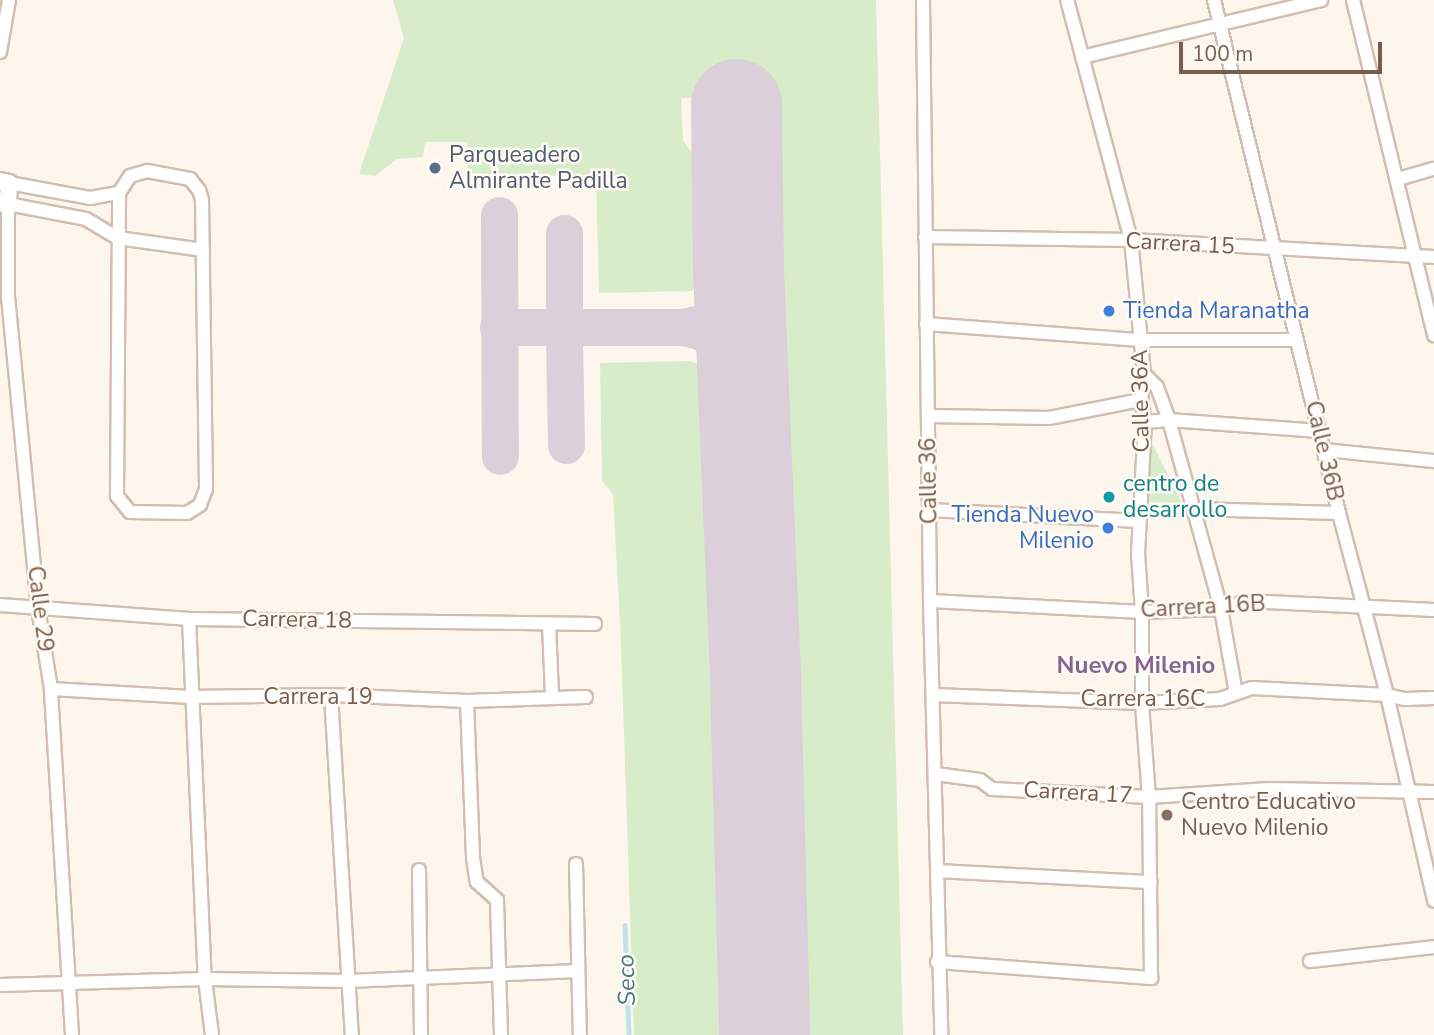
<!DOCTYPE html>
<style>
body{margin:0}
#map{position:relative;width:1434px;height:1035px;overflow:hidden;background:#fdf6ec;font-family:"Nunito Sans",sans-serif}
div>[style]{position:absolute}
.green>*{inset:0;background:#d8ecc9}
.stream>*{height:4.5px;margin:-2.25px;padding:0 2.25px;transform-origin:2.25px;border-radius:2.25px;background:#bfe3e8}
.taxiway>*{height:37px;margin:-18.5px;padding:0 18.5px;transform-origin:18.5px;border-radius:18.5px;background:#dbcfda}
.runway>*{height:91px;margin:-45.5px;padding:0 45.5px;transform-origin:45.5px;border-radius:45.5px;background:#dbcfda}
.roads{filter:drop-shadow(2px 0 #d1beb0) drop-shadow(-2px 0 #d1beb0) drop-shadow(0 2px #d1beb0) drop-shadow(0 -2px #d1beb0)}
.minor>*{height:12px;margin:-6px;padding:0 6px;transform-origin:6px;border-radius:6px;background:#fff}
.tertiary>*{height:16px;margin:-8px;padding:0 8px;transform-origin:8px;border-radius:8px;background:#fff}
.secondary>*{height:18px;margin:-9px;padding:0 9px;transform-origin:9px;border-radius:9px;background:#fff}
.dots>*{width:19px;height:19px;translate:-50% -50%;box-sizing:border-box;border:4px solid #fffaf3;border-radius:50%}
span{translate:-50% -50%;white-space:nowrap;text-align:center;line-height:1.15;-webkit-text-stroke:5px #fffaf3;paint-order:stroke}
.service-label{font-size:23px;color:#4e5e75}
.left{translate:0 -50%;text-align:left}
.street-label{font-size:23px;color:#7a5c4d}
.shop-label{font-size:23px;color:#366cbe}
.right{translate:-100% -50%;text-align:right}
.culture-label{font-size:23px;color:#0d838f}
.education-label{font-size:23px;color:#785e54}
.neighbourhood-label{font-size:24px;color:#846695;font-weight:700}
.water-label{font-size:24px;color:#437c86;font-style:italic}
.scale{position:absolute;left:1179px;top:42px;width:203px;height:32px;box-sizing:border-box;border:4px solid #7a5c4d;border-top:0;padding-left:9px;font-size:21px;line-height:24px;white-space:nowrap;color:#7a5c4d;-webkit-text-stroke:5px #fffaf3;paint-order:stroke}
</style>
<div id="map">
<div class="green">
<i style="clip-path:polygon(393px 0,876px 0,903px 1035px,791px 1035px,763px 95px,681px 98px,683px 140px,704px 170px,707px 274px,701px 284px,691px 291px,599px 293px,596px 177px,592px 175px,468px 177px,467px 142px,425px 142px,423px 157px,397px 159px,375px 176px,359px 174px,404px 38px)"></i>
<i style="clip-path:polygon(689px 361px,700px 364px,712px 380px,731px 1035px,634px 1035px,621px 644px,613px 494px,602px 481px,600px 363px)"></i>
<i style="clip-path:polygon(1149px 437px,1182px 503px,1146px 502px)"></i>
</div>
<div class="stream">
<i style="left:625px;top:925px;width:110px;rotate:87.9deg"></i>
</div>
<div class="taxiway">
<i style="left:499px;top:215px;width:241px;rotate:89.8deg"></i>
<i style="left:564px;top:233px;width:84px;rotate:90deg"></i>
<i style="left:564px;top:317px;width:14px;rotate:45deg"></i>
<i style="left:574px;top:327px;width:9px;rotate:148deg"></i>
<i style="left:566px;top:332px;width:8px;rotate:104deg"></i>
<i style="left:564px;top:340px;width:105px;rotate:88.9deg"></i>
<i style="left:498px;top:327px;width:184px"></i>
<i style="left:682px;top:327px;width:18px;rotate:13deg"></i>
<i style="left:700px;top:331px;width:26px;rotate:32deg"></i>
<i style="left:722px;top:345px;width:38px;rotate:55deg"></i>
<i style="left:682px;top:327px;width:19px;rotate:-12deg"></i>
<i style="left:701px;top:323px;width:22px;rotate:-24deg"></i>
<i style="left:721px;top:314px;width:22px;rotate:-54deg"></i>
<i style="left:734px;top:296px;width:27px;rotate:-82deg"></i>
</div>
<div class="runway">
<i style="left:736px;top:104px;width:165px;rotate:89.3deg"></i>
<i style="left:738px;top:269px;width:411px;rotate:87.6deg"></i>
<i style="left:755px;top:680px;width:355px;rotate:88.5deg"></i>
</div>
<div class="roads">
<div class="minor">
<i style="left:923px;top:0;width:601px;rotate:89.33deg"></i>
<i style="left:930px;top:601px;width:434px;rotate:88.5deg"></i>
<i style="left:1214px;top:0;width:528px;rotate:76.31deg"></i>
<i style="left:1339px;top:513px;width:188px;rotate:75.2deg"></i>
<i style="left:1387px;top:695px;width:211px;rotate:77.1deg"></i>
<i style="left:1353px;top:0;width:345px;rotate:76.4deg"></i>
<i style="left:0;top:52px;width:53px;rotate:-80.2deg"></i>
<i style="left:1082px;top:57px;width:246px;rotate:-13.4deg"></i>
<i style="left:147px;top:171px;width:44px;rotate:10.5deg"></i>
<i style="left:190px;top:179px;width:14px;rotate:51deg"></i>
<i style="left:199px;top:190px;width:10px;rotate:73deg"></i>
<i style="left:202px;top:200px;width:289px;rotate:89.2deg"></i>
<i style="left:206px;top:489px;width:17px;rotate:111deg"></i>
<i style="left:200px;top:505px;width:15px;rotate:148deg"></i>
<i style="left:187px;top:513px;width:57px;rotate:-179deg"></i>
<i style="left:130px;top:512px;width:21px;rotate:-129deg"></i>
<i style="left:117px;top:496px;width:303px;rotate:-89.6deg"></i>
<i style="left:119px;top:193px;width:20px;rotate:-57deg"></i>
<i style="left:130px;top:176px;width:18px;rotate:-16deg"></i>
<i style="left:1398px;top:179px;width:37px;rotate:-16deg"></i>
<i style="left:9px;top:183px;width:82px;rotate:10.5deg"></i>
<i style="left:90px;top:198px;width:29px;rotate:-10deg"></i>
<i style="left:925px;top:237px;width:206px;rotate:0.8deg"></i>
<i style="left:1131px;top:240px;width:303px;rotate:3.2deg"></i>
<i style="left:926px;top:324px;width:215px;rotate:4.3deg"></i>
<i style="left:1140px;top:340px;width:157px"></i>
<i style="left:1144px;top:374px;width:18px;rotate:45deg"></i>
<i style="left:1157px;top:387px;width:35px;rotate:70deg"></i>
<i style="left:1169px;top:420px;width:151px;rotate:4.2deg"></i>
<i style="left:929px;top:416px;width:120px;rotate:1deg"></i>
<i style="left:1049px;top:418px;width:94px;rotate:-11.1deg"></i>
<i style="left:1145px;top:422px;width:24px;rotate:-5deg"></i>
<i style="left:1169px;top:420px;width:196px;rotate:74.6deg"></i>
<i style="left:1221px;top:609px;width:85px;rotate:79.9deg"></i>
<i style="left:1325px;top:450px;width:110px;rotate:5.8deg"></i>
<i style="left:1193px;top:509px;width:146px;rotate:1.6deg"></i>
<i style="left:930px;top:510px;width:209px;rotate:3deg"></i>
<i style="left:930px;top:601px;width:212px;rotate:3deg"></i>
<i style="left:1142px;top:612px;width:79px;rotate:-2.2deg"></i>
<i style="left:1221px;top:609px;width:25px;rotate:-18deg"></i>
<i style="left:1245px;top:601px;width:189px;rotate:2.7deg"></i>
<i style="left:0;top:605px;width:190px;rotate:4.2deg"></i>
<i style="left:189px;top:619px;width:406px;rotate:0.7deg"></i>
<i style="left:189px;top:619px;width:360px;rotate:87.5deg"></i>
<i style="left:205px;top:979px;width:56px;rotate:82.9deg"></i>
<i style="left:549px;top:624px;width:73px;rotate:87.6deg"></i>
<i style="left:51px;top:689px;width:140px;rotate:3.3deg"></i>
<i style="left:191px;top:697px;width:140px;rotate:-0.8deg"></i>
<i style="left:331px;top:695px;width:136px;rotate:2.5deg"></i>
<i style="left:467px;top:701px;width:119px;rotate:-1.9deg"></i>
<i style="left:331px;top:695px;width:341px;rotate:86.5deg"></i>
<i style="left:933px;top:695px;width:209px;rotate:2.2deg"></i>
<i style="left:1142px;top:703px;width:78px;rotate:-2.9deg"></i>
<i style="left:1220px;top:699px;width:34px;rotate:-19deg"></i>
<i style="left:1252px;top:688px;width:135px;rotate:3deg"></i>
<i style="left:1387px;top:695px;width:18px;rotate:13deg"></i>
<i style="left:1405px;top:699px;width:29px;rotate:-2deg"></i>
<i style="left:467px;top:701px;width:157px;rotate:87.8deg"></i>
<i style="left:473px;top:858px;width:24px;rotate:81deg"></i>
<i style="left:477px;top:882px;width:27px;rotate:42deg"></i>
<i style="left:497px;top:900px;width:135px;rotate:88.3deg"></i>
<i style="left:936px;top:774px;width:44px;rotate:7.8deg"></i>
<i style="left:980px;top:780px;width:15px;rotate:37deg"></i>
<i style="left:992px;top:789px;width:157px;rotate:2.9deg"></i>
<i style="left:1149px;top:797px;width:120px;rotate:-3.8deg"></i>
<i style="left:1269px;top:789px;width:165px;rotate:1deg"></i>
<i style="left:576px;top:864px;width:171px;rotate:88.7deg"></i>
<i style="left:419px;top:870px;width:165px;rotate:89.3deg"></i>
<i style="left:938px;top:871px;width:213px;rotate:3deg"></i>
<i style="left:1310px;top:961px;width:125px;rotate:-6.4deg"></i>
<i style="left:937px;top:962px;width:215px;rotate:4.3deg"></i>
<i style="left:1151px;top:978px;width:181px;rotate:-90.6deg"></i>
<i style="left:1149px;top:797px;width:94px;rotate:-94.3deg"></i>
<i style="left:1142px;top:703px;width:91px;rotate:-90deg"></i>
<i style="left:1142px;top:612px;width:58px;rotate:-93.9deg"></i>
<i style="left:1138px;top:554px;width:132px;rotate:-87deg"></i>
<i style="left:1145px;top:422px;width:22px;rotate:-100deg"></i>
<i style="left:1141px;top:400px;width:26px;rotate:-83deg"></i>
<i style="left:1144px;top:374px;width:135px;rotate:-95.5deg"></i>
<i style="left:1131px;top:240px;width:248px;rotate:-104.9deg"></i>
<i style="left:0;top:985px;width:205px;rotate:-1.7deg"></i>
<i style="left:205px;top:979px;width:143px;rotate:0.8deg"></i>
<i style="left:348px;top:981px;width:229px;rotate:-2.5deg"></i>
<i style="left:72px;top:1035px;width:347px;rotate:-93.5deg"></i>
<i style="left:51px;top:689px;width:82px;rotate:-99.1deg"></i>
<i style="left:38px;top:608px;width:310px;rotate:-95.5deg"></i>
<i style="left:8px;top:299px;width:95px;rotate:-90deg"></i>
<i style="left:8px;top:204px;width:79px;rotate:10.9deg"></i>
<i style="left:86px;top:219px;width:37px;rotate:31deg"></i>
<i style="left:118px;top:238px;width:86px;rotate:8deg"></i>
</div>
<div class="tertiary">
<i style="left:0;top:181px;width:9px;rotate:13deg"></i>
<i style="left:9px;top:183px;width:21px;rotate:93deg"></i>
</div>
<div class="secondary">
<i style="left:0;top:202px;width:8px;rotate:14deg"></i>
</div>
</div>
<div class="dots">
<i style="left:435px;top:168px;background:#5c6f8a"></i>
<i style="left:1109px;top:311px;background:#3f7fe0"></i>
<i style="left:1109px;top:497px;background:#0f9aa8"></i>
<i style="left:1108px;top:528px;background:#3f7fe0"></i>
<i style="left:1167px;top:815px;background:#8d6e63"></i>
</div>
<div class="service-label">
<span class="left" style="left:449px;top:168px">Parqueadero<br>Almirante Padilla</span>
</div>
<div class="street-label">
<span style="left:1180px;top:244px;rotate:3deg">Carrera 15</span>
<span style="left:1141px;top:401px;rotate:-91deg">Calle 36A</span>
<span style="left:1324px;top:451px;rotate:77deg">Calle 36B</span>
<span style="left:929px;top:481px;rotate:-91deg">Calle 36</span>
<span style="left:1203px;top:607px;rotate:-3deg">Carrera 16B</span>
<span style="left:40px;top:609px;rotate:83deg">Calle 29</span>
<span style="left:297px;top:620px;rotate:1deg">Carrera 18</span>
<span style="left:318px;top:697px">Carrera 19</span>
<span style="left:1143px;top:699px">Carrera 16C</span>
<span style="left:1078px;top:793px;rotate:3deg">Carrera 17</span>
</div>
<div class="shop-label">
<span class="left" style="left:1123px;top:311px">Tienda Maranatha</span>
<span class="right" style="left:1094px;top:528px">Tienda Nuevo<br>Milenio</span>
</div>
<div class="culture-label">
<span class="left" style="left:1123px;top:497px">centro de<br>desarrollo</span>
</div>
<div class="education-label">
<span class="left" style="left:1181px;top:815px">Centro Educativo<br>Nuevo Milenio</span>
</div>
<div class="neighbourhood-label">
<span style="left:1136px;top:666px">Nuevo Milenio</span>
</div>
<div class="water-label">
<span style="left:627px;top:980px;rotate:-92deg">Seco</span>
</div>
<div class="scale">100 m</div>
</div>
